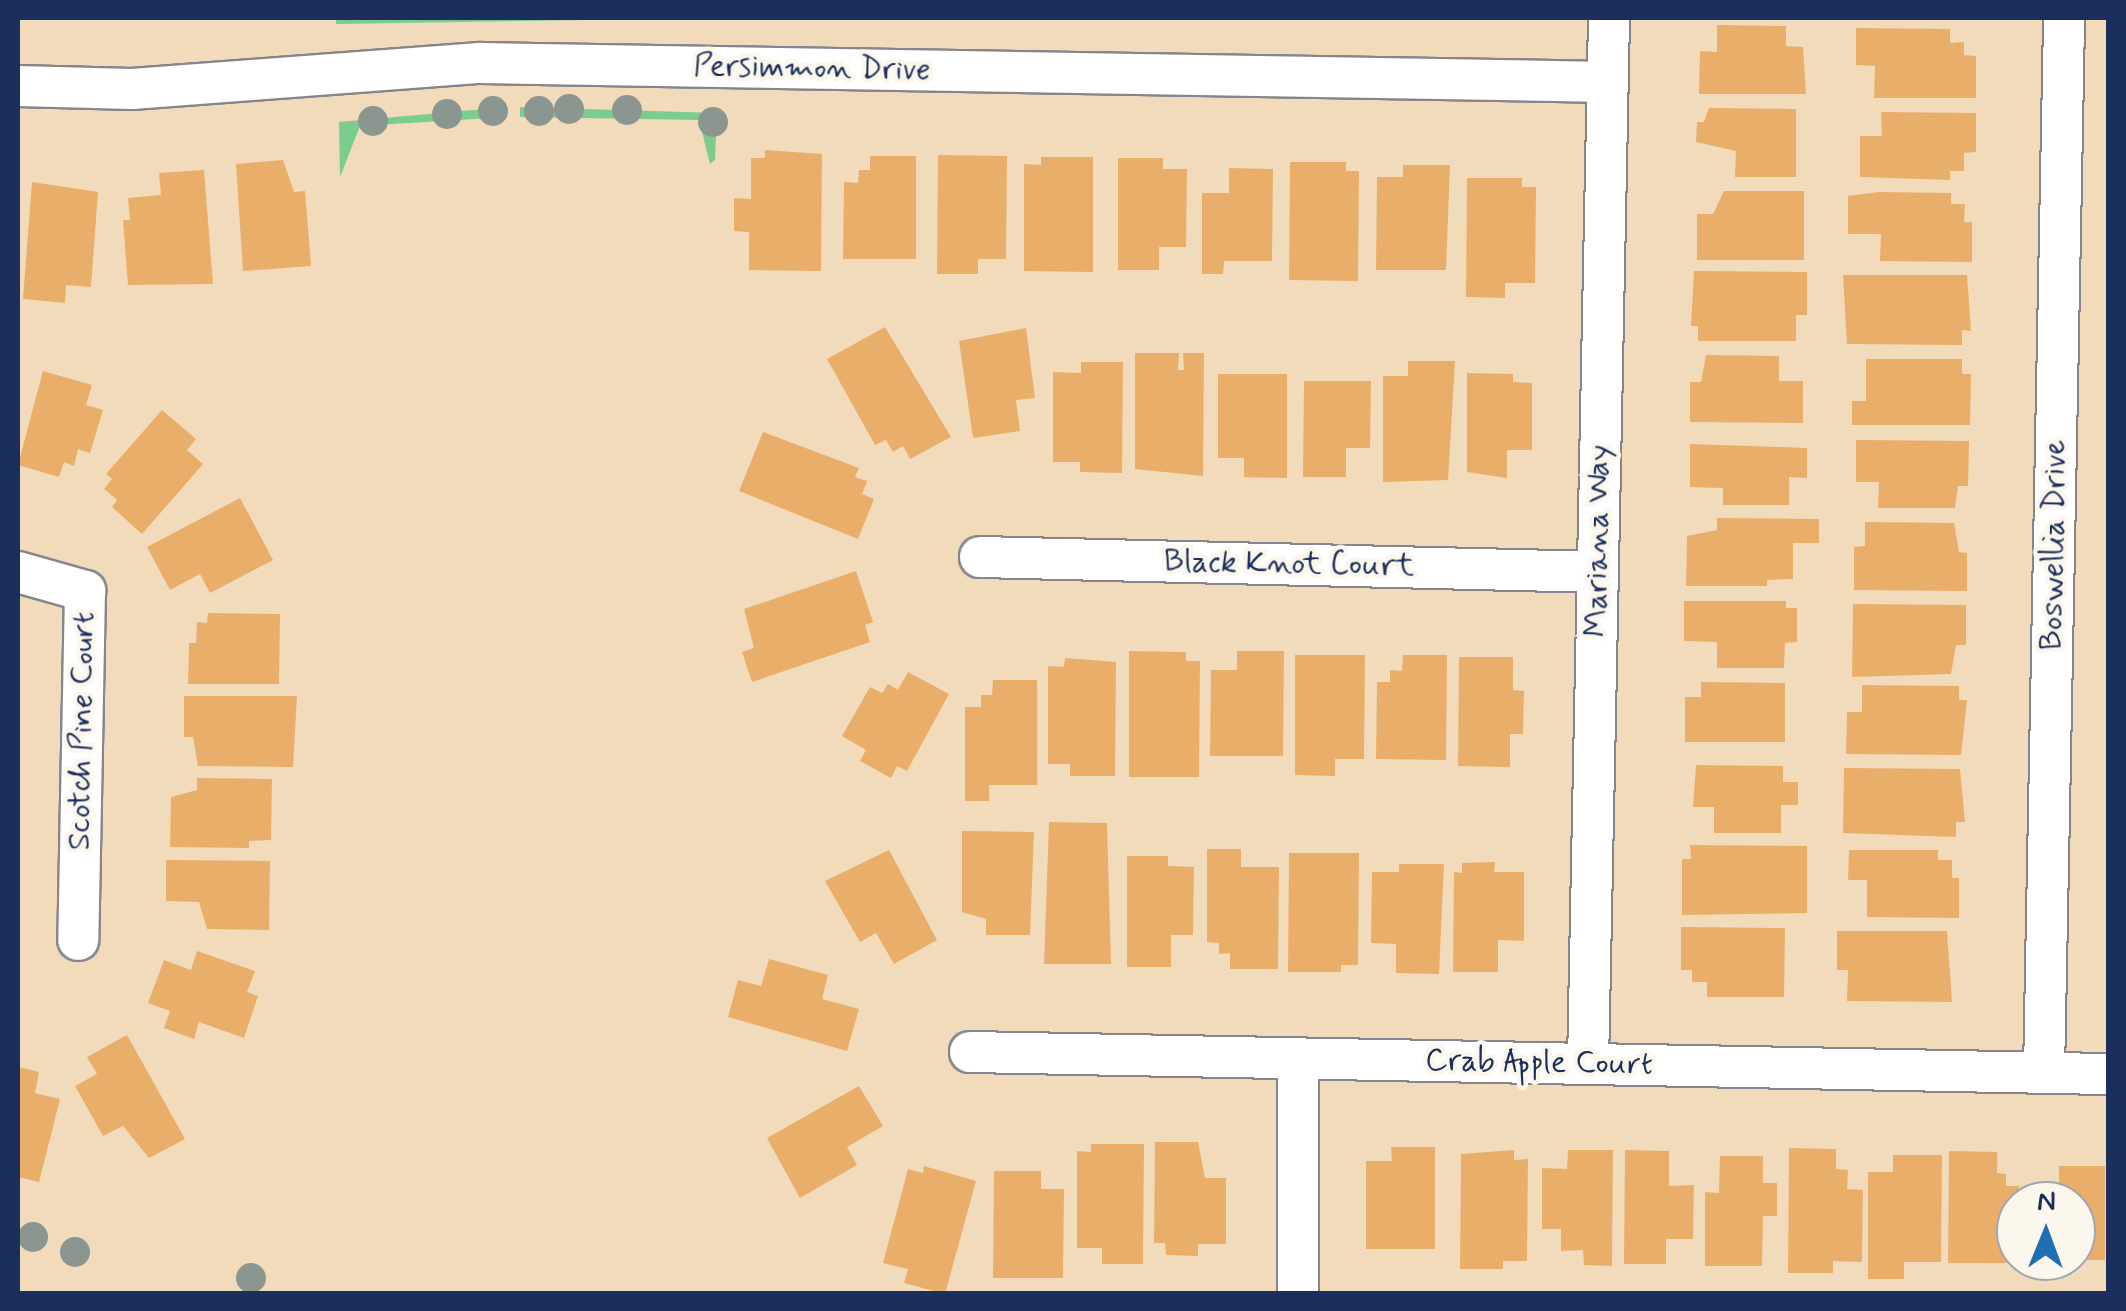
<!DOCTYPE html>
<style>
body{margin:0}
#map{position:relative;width:2126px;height:1311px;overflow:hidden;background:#f1dbbb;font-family:Mynerve,sans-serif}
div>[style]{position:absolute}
.green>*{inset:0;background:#7bcd8f}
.building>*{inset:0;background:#eaae6b}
.roads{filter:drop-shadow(2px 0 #86858c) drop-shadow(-2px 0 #86858c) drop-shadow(0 2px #86858c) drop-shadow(0 -2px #86858c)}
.minor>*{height:40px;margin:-20px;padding:0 20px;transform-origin:20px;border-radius:20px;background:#fff}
.trees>*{width:30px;height:30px;margin:-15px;border-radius:50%;background:#8b9690}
span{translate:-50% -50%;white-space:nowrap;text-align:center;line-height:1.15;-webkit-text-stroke:9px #fbf7ec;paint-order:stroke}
.street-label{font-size:32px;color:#1b2f5e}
.frame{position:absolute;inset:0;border:20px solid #1b2f5e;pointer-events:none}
.north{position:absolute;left:1996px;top:1181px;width:100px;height:100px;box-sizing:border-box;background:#fbf7ec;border:2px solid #a1a7b3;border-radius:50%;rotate:1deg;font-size:28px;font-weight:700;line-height:40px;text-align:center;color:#1b2f5e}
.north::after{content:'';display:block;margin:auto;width:35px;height:45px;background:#1f6fb2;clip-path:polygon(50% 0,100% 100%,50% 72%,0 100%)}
</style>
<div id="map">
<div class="green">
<i style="clip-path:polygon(336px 18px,709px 18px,336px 24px)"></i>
<i style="clip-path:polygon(507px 107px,507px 117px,360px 126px,340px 177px,339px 122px)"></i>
<i style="clip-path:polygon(520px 107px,717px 113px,715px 160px,710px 164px,699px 120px,520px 117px)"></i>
</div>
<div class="building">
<i style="clip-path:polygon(1717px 25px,1786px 26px,1786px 46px,1803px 47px,1806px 94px,1699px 94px,1700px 51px,1717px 52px)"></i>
<i style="clip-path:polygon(1856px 28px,1950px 29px,1950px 43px,1964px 42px,1964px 55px,1976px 56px,1976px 98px,1874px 98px,1875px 66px,1856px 65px)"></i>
<i style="clip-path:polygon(1709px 108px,1796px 109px,1796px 177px,1735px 177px,1736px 151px,1696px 142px,1697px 122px,1704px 122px)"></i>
<i style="clip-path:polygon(1881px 112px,1976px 113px,1976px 152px,1964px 153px,1964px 171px,1950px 171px,1950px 180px,1860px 177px,1860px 136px,1882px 136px)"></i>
<i style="clip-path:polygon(765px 150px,822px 154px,821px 271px,749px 270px,749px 232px,734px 231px,734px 198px,751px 199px,751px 158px,765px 158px)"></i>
<i style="clip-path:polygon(938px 155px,1007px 156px,1006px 259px,978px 259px,978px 274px,937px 274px)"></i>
<i style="clip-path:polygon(870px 156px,916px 156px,916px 259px,843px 259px,844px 182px,858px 183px,859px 170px,870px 170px)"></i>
<i style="clip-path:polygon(1041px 157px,1093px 157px,1093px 272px,1024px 271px,1024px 164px,1041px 165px)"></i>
<i style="clip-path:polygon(1118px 158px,1163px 158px,1163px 169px,1187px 169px,1186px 247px,1159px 247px,1159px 270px,1118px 270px)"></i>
<i style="clip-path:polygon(283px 160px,294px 192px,305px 191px,311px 266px,243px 271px,236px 164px)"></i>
<i style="clip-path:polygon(1290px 162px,1346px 162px,1346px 171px,1359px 171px,1358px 281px,1289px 280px)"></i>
<i style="clip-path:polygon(1403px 165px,1450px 165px,1446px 270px,1376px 270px,1377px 177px,1403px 177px)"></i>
<i style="clip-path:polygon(1229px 168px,1273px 169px,1272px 261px,1224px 261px,1223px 274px,1202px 274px,1202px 193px,1229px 193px)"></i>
<i style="clip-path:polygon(204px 170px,213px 284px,128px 285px,123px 220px,130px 220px,128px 198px,161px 195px,159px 173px)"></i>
<i style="clip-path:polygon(1467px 178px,1522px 178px,1522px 187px,1536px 187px,1535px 283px,1505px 283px,1505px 298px,1466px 297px)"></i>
<i style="clip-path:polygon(32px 182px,98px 192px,91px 287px,66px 285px,65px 303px,23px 299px)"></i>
<i style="clip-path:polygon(1724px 191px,1804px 191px,1804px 260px,1697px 260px,1697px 214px,1713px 214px)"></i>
<i style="clip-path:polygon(1879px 192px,1951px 193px,1951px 204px,1965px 204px,1964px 222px,1972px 222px,1972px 262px,1880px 261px,1881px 234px,1848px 234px,1848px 196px)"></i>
<i style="clip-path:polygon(1694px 271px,1807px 272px,1807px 315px,1796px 315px,1796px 341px,1698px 341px,1698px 326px,1691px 326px)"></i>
<i style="clip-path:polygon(1843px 275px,1967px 275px,1971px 331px,1962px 330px,1962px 345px,1847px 344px)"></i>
<i style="clip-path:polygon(885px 327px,951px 437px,910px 459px,903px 446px,893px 452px,886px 440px,875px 445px,827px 359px)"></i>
<i style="clip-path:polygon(1026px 328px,1035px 398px,1016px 400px,1020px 431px,973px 438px,959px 341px)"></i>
<i style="clip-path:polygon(1135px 353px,1179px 353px,1178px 370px,1184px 370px,1183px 353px,1204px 353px,1203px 476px,1135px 469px)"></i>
<i style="clip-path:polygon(1706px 355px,1779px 356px,1779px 381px,1803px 381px,1803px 423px,1690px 422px,1690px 382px,1701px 382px)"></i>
<i style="clip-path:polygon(1866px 359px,1962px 359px,1962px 374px,1971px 374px,1970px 425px,1852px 425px,1852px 401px,1866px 401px)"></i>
<i style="clip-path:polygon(1408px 361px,1455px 361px,1448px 480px,1383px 482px,1383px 376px,1408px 376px)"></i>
<i style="clip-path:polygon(1081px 362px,1123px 362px,1122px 473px,1080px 472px,1080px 462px,1053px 462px,1053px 372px,1081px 373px)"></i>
<i style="clip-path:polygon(43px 371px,92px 385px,86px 405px,103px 410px,90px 453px,78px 449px,74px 466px,64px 462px,59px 477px,18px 465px)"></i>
<i style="clip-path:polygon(1467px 373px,1513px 374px,1513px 382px,1532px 383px,1532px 450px,1507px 450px,1507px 478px,1467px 472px)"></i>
<i style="clip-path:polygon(1218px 374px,1287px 374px,1287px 478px,1244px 477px,1244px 458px,1218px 458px)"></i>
<i style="clip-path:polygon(1304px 381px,1371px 381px,1370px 448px,1346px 448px,1346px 477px,1303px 477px)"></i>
<i style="clip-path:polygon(162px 410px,196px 439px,187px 450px,203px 464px,142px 534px,112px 507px,117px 500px,104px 489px,112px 479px,106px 474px)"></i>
<i style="clip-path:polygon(763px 432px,859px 468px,855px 477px,867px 481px,862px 494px,874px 499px,858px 539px,739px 491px)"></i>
<i style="clip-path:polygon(1856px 440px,1969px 441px,1968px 486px,1958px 486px,1955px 508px,1878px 508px,1879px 482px,1856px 482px)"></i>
<i style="clip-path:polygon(1690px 444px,1807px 448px,1807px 478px,1789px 477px,1789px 505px,1723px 505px,1723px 488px,1690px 487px)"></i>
<i style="clip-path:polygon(240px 498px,273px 560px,210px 593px,200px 574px,170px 590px,147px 547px)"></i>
<i style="clip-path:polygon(1717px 518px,1819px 519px,1819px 543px,1793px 543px,1793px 579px,1767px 580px,1767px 586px,1686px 586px,1687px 536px,1717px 530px)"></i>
<i style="clip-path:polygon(1865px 522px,1954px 523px,1959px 552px,1967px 553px,1967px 591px,1854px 590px,1854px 547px,1865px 546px)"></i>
<i style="clip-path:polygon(856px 571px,873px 622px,865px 625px,870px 642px,752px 682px,742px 652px,754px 648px,744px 609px)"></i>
<i style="clip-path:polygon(1684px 601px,1786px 601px,1786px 608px,1797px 608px,1797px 642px,1785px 643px,1784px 668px,1717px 668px,1717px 642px,1684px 641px)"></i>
<i style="clip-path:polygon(1853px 604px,1966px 605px,1966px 645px,1956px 645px,1951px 674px,1852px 677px)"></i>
<i style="clip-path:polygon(208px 613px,280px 614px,279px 684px,188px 684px,189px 643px,196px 643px,197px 622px,207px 623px)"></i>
<i style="clip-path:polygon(1129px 651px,1186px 652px,1186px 661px,1200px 661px,1199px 777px,1129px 777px)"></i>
<i style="clip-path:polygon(1237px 651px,1284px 651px,1283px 756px,1210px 756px,1211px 670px,1237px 670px)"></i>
<i style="clip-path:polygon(1295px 655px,1365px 655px,1364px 759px,1335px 759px,1335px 776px,1295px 775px)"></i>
<i style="clip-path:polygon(1403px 655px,1447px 655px,1446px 760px,1376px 759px,1377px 682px,1390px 682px,1390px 670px,1402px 671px)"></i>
<i style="clip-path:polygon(1459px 657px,1513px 657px,1513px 690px,1524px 691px,1523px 734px,1510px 734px,1510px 767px,1458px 766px)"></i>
<i style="clip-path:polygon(1065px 658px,1116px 662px,1115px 776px,1070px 776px,1070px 764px,1048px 764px,1048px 666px,1064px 667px)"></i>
<i style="clip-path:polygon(908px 672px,949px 694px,907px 771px,897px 766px,891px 778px,860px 761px,866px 750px,842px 736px,870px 687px,882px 693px,888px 684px,898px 690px)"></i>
<i style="clip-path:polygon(993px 680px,1037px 680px,1037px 785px,989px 785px,989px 801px,965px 801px,965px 707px,981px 707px,981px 695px,992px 695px)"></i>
<i style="clip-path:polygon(1701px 682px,1785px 683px,1785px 742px,1685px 742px,1685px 697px,1701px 697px)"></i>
<i style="clip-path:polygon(1862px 685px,1959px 686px,1959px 700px,1967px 700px,1961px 755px,1846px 754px,1847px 712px,1862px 712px)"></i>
<i style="clip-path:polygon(184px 696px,297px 696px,293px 767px,198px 766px,193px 737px,184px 737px)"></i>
<i style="clip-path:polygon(1696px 765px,1783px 766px,1783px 782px,1798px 782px,1798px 805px,1781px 805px,1781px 833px,1714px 833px,1714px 807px,1693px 807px)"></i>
<i style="clip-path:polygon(1844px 768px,1960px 769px,1965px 822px,1956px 822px,1956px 837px,1843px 833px)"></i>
<i style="clip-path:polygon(197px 778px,272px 779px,271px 840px,249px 841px,249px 848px,170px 847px,171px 797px,197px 790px)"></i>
<i style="clip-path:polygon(1049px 822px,1107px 823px,1111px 964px,1044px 964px)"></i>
<i style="clip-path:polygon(962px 831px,1034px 832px,1030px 935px,986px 935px,986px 919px,962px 912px)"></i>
<i style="clip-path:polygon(1690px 845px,1807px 846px,1807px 913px,1682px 915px,1682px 859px,1691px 859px)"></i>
<i style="clip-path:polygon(1207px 849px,1241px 849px,1241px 867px,1279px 867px,1278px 969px,1230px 969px,1230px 953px,1219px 954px,1219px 943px,1207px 942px)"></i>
<i style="clip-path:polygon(889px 850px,937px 940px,894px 964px,876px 933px,860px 942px,825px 881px)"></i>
<i style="clip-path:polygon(1849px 850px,1938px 850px,1938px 860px,1952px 860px,1952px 878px,1959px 878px,1959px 918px,1867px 917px,1867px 880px,1848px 880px)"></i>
<i style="clip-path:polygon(1289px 853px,1359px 853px,1358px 965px,1341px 965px,1341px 972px,1288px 972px)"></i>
<i style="clip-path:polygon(1127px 856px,1168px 856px,1168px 866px,1194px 867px,1193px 935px,1171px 935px,1171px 967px,1127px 967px)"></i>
<i style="clip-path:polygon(166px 860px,270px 861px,269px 930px,207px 929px,199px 902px,166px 901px)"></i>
<i style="clip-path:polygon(1495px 862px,1494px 872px,1524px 872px,1524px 941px,1498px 940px,1498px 972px,1453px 972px,1454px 872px,1462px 873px,1462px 863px)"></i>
<i style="clip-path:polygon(1399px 864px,1444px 864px,1439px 974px,1396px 973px,1396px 944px,1371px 943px,1372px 872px,1399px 872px)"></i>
<i style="clip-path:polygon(1681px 927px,1785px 928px,1784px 997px,1707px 997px,1707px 982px,1692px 982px,1692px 970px,1681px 970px)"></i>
<i style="clip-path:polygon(1837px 931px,1947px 931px,1952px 1002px,1847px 1001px,1848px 970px,1837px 970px)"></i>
<i style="clip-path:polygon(197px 951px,255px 971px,247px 992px,258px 996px,244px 1038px,199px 1022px,194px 1039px,164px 1028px,170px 1011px,148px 1003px,164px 960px,191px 970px)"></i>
<i style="clip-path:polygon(769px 959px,828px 975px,822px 999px,859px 1009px,847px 1051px,728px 1017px,738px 980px,761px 986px)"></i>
<i style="clip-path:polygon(127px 1035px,185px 1139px,149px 1158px,123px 1126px,103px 1136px,75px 1086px,97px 1074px,87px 1057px)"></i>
<i style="clip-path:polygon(18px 1067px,39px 1072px,35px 1093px,60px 1099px,39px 1182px,18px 1177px)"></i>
<i style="clip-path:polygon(859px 1086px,883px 1126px,847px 1147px,857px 1165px,800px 1198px,767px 1138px)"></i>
<i style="clip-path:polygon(1155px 1142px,1198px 1142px,1205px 1178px,1226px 1178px,1226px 1244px,1198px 1244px,1198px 1256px,1166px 1255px,1165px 1243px,1154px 1243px)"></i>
<i style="clip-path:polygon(1091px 1144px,1144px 1144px,1143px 1264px,1102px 1264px,1102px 1248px,1077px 1248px,1077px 1151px,1091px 1152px)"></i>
<i style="clip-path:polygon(1391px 1147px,1435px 1147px,1435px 1249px,1366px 1249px,1366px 1161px,1392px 1161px)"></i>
<i style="clip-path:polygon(1789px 1148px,1836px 1149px,1836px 1169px,1848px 1170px,1847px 1189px,1863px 1190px,1862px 1262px,1833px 1261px,1833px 1273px,1788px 1273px)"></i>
<i style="clip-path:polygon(1514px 1150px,1514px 1160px,1528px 1159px,1527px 1261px,1503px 1261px,1503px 1269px,1460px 1269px,1461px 1154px)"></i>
<i style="clip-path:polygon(1568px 1150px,1613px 1150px,1612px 1266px,1584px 1265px,1583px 1250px,1561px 1251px,1561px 1229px,1542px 1229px,1542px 1168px,1567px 1169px)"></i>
<i style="clip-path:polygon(1625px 1150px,1669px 1151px,1669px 1186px,1694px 1185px,1693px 1239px,1666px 1239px,1666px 1264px,1624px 1264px)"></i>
<i style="clip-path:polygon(1949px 1151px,1997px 1152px,1997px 1173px,2006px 1174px,2006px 1186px,2019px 1186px,2016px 1263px,1948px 1263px)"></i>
<i style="clip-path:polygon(1893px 1155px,1942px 1155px,1941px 1262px,1904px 1262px,1904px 1279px,1868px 1279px,1868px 1172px,1893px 1172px)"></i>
<i style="clip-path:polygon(1720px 1156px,1763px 1156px,1763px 1183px,1777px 1183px,1777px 1216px,1763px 1216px,1762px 1266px,1705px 1266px,1705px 1192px,1719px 1193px)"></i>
<i style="clip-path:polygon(924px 1166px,976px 1181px,945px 1294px,904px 1283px,908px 1269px,883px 1263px,908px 1169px,923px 1173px)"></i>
<i style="clip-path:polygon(2059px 1166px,2105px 1166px,2105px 1260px,2076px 1260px,2076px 1201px,2031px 1201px,2031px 1192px,2059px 1192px)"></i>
<i style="clip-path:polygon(994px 1171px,1041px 1171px,1041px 1189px,1064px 1189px,1063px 1278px,993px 1278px)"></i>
</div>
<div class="roads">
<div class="minor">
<i style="left:18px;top:86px;width:114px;rotate:1.5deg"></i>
<i style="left:132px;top:89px;width:349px;rotate:-4.3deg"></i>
<i style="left:480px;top:63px;width:1128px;rotate:0.96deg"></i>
<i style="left:980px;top:557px;width:617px;rotate:1.39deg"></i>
<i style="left:18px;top:572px;width:70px;rotate:15.8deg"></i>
<i style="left:85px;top:591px;width:349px;rotate:91.1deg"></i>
<i style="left:970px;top:1052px;width:1138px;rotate:1.11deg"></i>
<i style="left:1298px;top:1059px;width:235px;rotate:90deg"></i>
<i style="left:1588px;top:1064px;width:1046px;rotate:-88.85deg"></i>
<i style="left:2044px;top:1073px;width:1055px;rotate:-88.91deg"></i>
</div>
</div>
<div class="trees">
<i style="left:569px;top:109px"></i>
<i style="left:627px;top:110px"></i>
<i style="left:493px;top:111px"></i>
<i style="left:539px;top:111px"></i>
<i style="left:447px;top:114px"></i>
<i style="left:373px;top:121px"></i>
<i style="left:713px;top:122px"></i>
<i style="left:33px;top:1237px"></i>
<i style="left:75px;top:1252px"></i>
<i style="left:251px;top:1278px"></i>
</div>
<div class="street-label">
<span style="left:812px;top:68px;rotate:1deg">Persimmon Drive</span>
<span style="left:1598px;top:541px;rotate:-89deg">Mariana Way</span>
<span style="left:2054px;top:545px;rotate:-89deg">Boswellia Drive</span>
<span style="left:1289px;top:564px;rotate:1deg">Black Knot Court</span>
<span style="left:82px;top:731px;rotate:-89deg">Scotch Pine Court</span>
<span style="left:1539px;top:1063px;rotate:1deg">Crab Apple Court</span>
</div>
<div class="frame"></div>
<div class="north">N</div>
</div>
